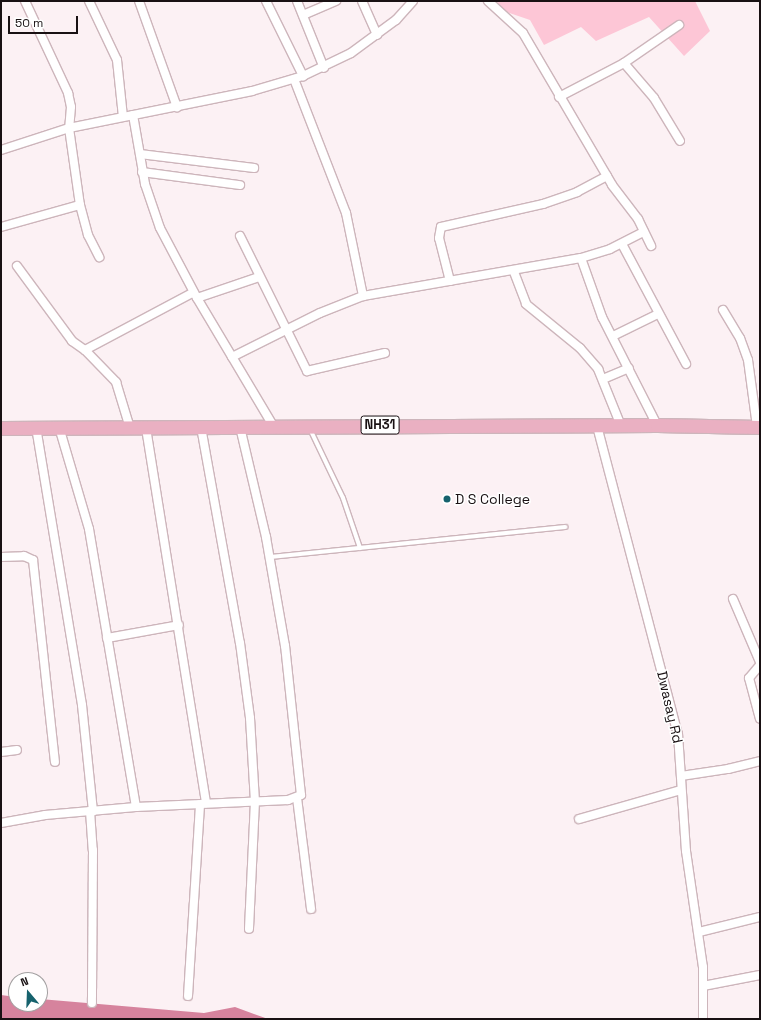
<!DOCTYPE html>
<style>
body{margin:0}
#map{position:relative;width:761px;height:1020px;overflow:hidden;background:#fcf1f4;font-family:"Space Grotesk",sans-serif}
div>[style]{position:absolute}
.green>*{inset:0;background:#fdc6d6}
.water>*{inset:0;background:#d6839d}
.roads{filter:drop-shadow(1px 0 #cdb5bb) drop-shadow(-1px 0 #cdb5bb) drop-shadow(0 1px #cdb5bb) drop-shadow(0 -1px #cdb5bb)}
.service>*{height:4px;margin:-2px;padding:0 2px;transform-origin:2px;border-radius:2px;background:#fff}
.minor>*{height:8px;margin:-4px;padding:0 4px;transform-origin:4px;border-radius:4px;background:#fff}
.trunk>*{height:13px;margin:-6.5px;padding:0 6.5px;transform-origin:6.5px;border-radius:6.5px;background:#eab0c2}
.dots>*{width:11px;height:11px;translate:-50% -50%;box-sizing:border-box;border:2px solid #fff;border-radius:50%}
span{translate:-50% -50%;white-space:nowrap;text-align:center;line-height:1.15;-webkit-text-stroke:3px #fff;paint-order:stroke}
.shield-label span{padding:1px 3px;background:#fff;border:1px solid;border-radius:3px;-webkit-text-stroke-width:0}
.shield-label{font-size:13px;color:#191113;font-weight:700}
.poi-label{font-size:14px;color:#191113}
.left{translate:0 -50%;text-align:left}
.street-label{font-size:14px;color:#191113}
.frame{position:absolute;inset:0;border:2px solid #191113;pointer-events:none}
.north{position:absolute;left:8px;top:972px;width:40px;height:40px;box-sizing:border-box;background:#fff;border:1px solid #a3a0a1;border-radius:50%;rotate:341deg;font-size:11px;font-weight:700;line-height:16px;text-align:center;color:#191113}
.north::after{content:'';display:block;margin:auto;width:14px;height:18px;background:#16626d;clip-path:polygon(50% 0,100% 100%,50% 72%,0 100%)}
.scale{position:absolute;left:8px;top:16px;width:70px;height:18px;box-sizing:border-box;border:2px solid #191113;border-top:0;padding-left:5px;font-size:12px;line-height:14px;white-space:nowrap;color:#191113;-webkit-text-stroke:3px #fff;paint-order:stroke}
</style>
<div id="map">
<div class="green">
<i style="clip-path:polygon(497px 1px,695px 1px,710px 31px,684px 56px,649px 17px,596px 41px,581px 27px,544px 45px,530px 20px,504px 11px)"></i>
</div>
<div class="water">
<i style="clip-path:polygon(1px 995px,16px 997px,16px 1004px,40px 1004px,40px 999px,204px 1013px,235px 1007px,268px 1019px,1px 1019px)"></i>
</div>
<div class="roads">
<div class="service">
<i style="left:310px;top:429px;width:76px;rotate:64.4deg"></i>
<i style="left:343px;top:498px;width:53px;rotate:71.2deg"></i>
<i style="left:270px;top:557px;width:297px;rotate:-5.8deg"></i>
</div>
<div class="minor">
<i style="left:25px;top:1px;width:102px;rotate:64.9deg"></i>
<i style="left:68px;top:93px;width:14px;rotate:78deg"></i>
<i style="left:71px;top:107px;width:21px;rotate:95deg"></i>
<i style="left:69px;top:128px;width:78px;rotate:81.9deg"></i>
<i style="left:80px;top:205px;width:31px;rotate:75deg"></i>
<i style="left:88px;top:235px;width:25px;rotate:63deg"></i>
<i style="left:89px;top:1px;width:65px;rotate:64.6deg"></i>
<i style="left:117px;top:60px;width:57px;rotate:84deg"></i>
<i style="left:139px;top:1px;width:113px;rotate:70.3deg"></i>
<i style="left:266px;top:1px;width:84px;rotate:63.7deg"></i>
<i style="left:297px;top:1px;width:72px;rotate:68.1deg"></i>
<i style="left:362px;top:1px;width:37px;rotate:66deg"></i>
<i style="left:488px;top:1px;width:47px;rotate:42.4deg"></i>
<i style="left:523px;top:33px;width:176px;rotate:59.6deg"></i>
<i style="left:612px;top:185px;width:43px;rotate:52.6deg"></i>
<i style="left:638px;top:219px;width:30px;rotate:64deg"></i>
<i style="left:303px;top:15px;width:36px;rotate:-23deg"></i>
<i style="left:624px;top:63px;width:46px;rotate:49.4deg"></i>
<i style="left:654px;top:98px;width:50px;rotate:58.8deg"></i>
<i style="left:294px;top:79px;width:144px;rotate:68.8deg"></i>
<i style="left:346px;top:213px;width:85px;rotate:78.4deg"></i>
<i style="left:559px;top:97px;width:73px;rotate:-27.6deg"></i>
<i style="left:624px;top:63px;width:67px;rotate:-34.6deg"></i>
<i style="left:133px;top:115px;width:70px;rotate:80.1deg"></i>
<i style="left:145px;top:184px;width:46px;rotate:71.2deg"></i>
<i style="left:160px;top:228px;width:79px;rotate:62.1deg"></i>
<i style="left:197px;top:298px;width:150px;rotate:59.2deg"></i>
<i style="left:1px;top:150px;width:71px;rotate:-17.9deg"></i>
<i style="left:69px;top:128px;width:187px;rotate:-11.4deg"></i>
<i style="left:252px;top:91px;width:53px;rotate:-16.4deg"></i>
<i style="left:303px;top:76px;width:53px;rotate:-25.6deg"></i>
<i style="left:351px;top:53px;width:56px;rotate:-36.3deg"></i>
<i style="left:396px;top:20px;width:25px;rotate:-48deg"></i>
<i style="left:140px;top:154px;width:115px;rotate:7deg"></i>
<i style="left:142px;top:172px;width:99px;rotate:7.6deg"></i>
<i style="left:1px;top:227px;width:82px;rotate:-15.6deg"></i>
<i style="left:240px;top:236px;width:151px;rotate:63.6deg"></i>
<i style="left:307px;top:371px;width:80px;rotate:-13deg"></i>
<i style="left:622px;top:244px;width:136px;rotate:61.9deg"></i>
<i style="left:581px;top:258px;width:63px;rotate:70.4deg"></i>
<i style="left:602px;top:317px;width:121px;rotate:63deg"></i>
<i style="left:17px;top:266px;width:93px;rotate:53.7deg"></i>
<i style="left:72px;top:341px;width:16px;rotate:35deg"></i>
<i style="left:85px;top:350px;width:45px;rotate:45.9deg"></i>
<i style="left:116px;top:382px;width:48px;rotate:73.1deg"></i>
<i style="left:514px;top:272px;width:34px;rotate:69deg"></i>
<i style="left:526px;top:304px;width:70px;rotate:39.2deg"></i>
<i style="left:580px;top:348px;width:28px;rotate:49deg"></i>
<i style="left:598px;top:369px;width:61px;rotate:68deg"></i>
<i style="left:450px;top:281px;width:44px;rotate:-104.3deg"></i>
<i style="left:439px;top:238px;width:11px;rotate:-80deg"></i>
<i style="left:441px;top:227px;width:105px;rotate:-12.7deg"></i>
<i style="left:543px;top:204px;width:36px;rotate:-19deg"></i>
<i style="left:577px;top:192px;width:34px;rotate:-28deg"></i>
<i style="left:197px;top:298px;width:65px;rotate:-18.7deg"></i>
<i style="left:723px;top:310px;width:33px;rotate:59deg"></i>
<i style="left:740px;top:338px;width:23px;rotate:70deg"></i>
<i style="left:748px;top:360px;width:68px;rotate:82.3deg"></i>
<i style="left:613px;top:336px;width:50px;rotate:-26.1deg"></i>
<i style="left:85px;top:350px;width:123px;rotate:-28deg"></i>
<i style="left:232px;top:357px;width:98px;rotate:-26.6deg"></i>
<i style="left:320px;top:313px;width:46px;rotate:-21.6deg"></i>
<i style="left:363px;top:296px;width:221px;rotate:-9.9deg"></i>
<i style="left:581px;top:258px;width:30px;rotate:-17deg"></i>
<i style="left:610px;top:249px;width:38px;rotate:-27deg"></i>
<i style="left:603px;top:379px;width:28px;rotate:-23deg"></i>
<i style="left:597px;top:426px;width:318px;rotate:75.3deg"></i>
<i style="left:678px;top:734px;width:117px;rotate:86.1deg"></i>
<i style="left:686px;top:851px;width:117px;rotate:81.7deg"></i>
<i style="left:703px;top:967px;width:52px;rotate:90deg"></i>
<i style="left:36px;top:427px;width:282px;rotate:80.6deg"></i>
<i style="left:82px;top:705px;width:107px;rotate:84.1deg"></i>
<i style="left:59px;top:427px;width:106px;rotate:73.6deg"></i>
<i style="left:89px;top:529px;width:282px;rotate:80.4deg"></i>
<i style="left:201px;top:427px;width:219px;rotate:79.8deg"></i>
<i style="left:240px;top:643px;width:76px;rotate:82.4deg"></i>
<i style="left:250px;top:718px;width:83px;rotate:86.6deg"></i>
<i style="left:255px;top:801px;width:128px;rotate:92.7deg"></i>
<i style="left:146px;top:428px;width:380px;rotate:80.9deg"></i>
<i style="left:1px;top:557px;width:23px;rotate:-2deg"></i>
<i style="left:24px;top:556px;width:10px;rotate:24deg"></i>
<i style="left:33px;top:560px;width:203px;rotate:83.8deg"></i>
<i style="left:733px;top:599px;width:69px;rotate:66.8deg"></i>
<i style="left:107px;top:638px;width:73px;rotate:-10.2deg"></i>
<i style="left:760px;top:665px;width:17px;rotate:130deg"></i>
<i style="left:749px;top:678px;width:42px;rotate:75deg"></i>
<i style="left:1px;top:752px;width:16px;rotate:-7deg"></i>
<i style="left:681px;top:776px;width:48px;rotate:-8.5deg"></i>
<i style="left:728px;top:769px;width:33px;rotate:-14deg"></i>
<i style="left:297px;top:798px;width:112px;rotate:82.8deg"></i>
<i style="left:90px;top:811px;width:39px;rotate:86deg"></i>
<i style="left:93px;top:850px;width:153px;rotate:90.4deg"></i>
<i style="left:579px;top:819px;width:106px;rotate:-15.9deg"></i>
<i style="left:1px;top:823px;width:45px;rotate:-10.3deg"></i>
<i style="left:45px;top:815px;width:91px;rotate:-5deg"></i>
<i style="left:136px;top:807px;width:152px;rotate:-2.6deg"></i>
<i style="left:288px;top:800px;width:14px;rotate:-21deg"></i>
<i style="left:301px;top:795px;width:150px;rotate:-96.1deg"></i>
<i style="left:285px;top:646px;width:111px;rotate:-99.9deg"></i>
<i style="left:266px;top:537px;width:113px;rotate:-103.3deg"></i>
<i style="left:699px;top:932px;width:63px;rotate:-13.8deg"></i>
<i style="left:703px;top:986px;width:58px;rotate:-10.9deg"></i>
<i style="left:188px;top:996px;width:192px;rotate:-86.4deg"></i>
</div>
<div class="trunk">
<i style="left:1px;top:428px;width:656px;rotate:-0.26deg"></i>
<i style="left:657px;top:425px;width:103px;rotate:1.1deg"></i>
</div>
</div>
<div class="dots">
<i style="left:447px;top:499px;background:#16626d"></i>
</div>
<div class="shield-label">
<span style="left:380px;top:425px">NH31</span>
</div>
<div class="poi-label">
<span class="left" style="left:455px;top:499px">D S College</span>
</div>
<div class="street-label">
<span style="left:670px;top:707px;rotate:77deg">Dwasay Rd</span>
</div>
<div class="frame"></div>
<div class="north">N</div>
<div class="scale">50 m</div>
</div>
